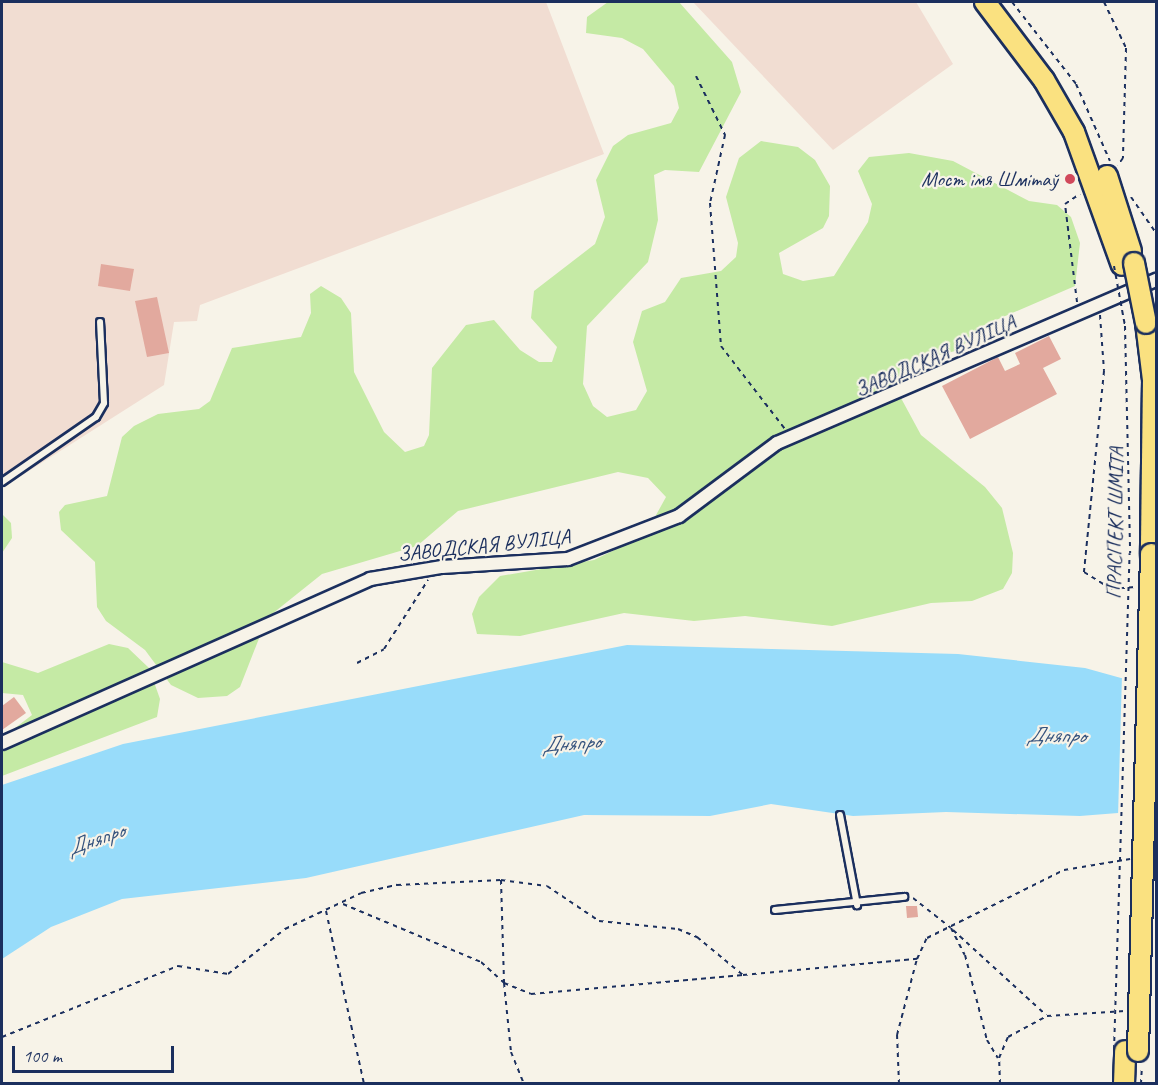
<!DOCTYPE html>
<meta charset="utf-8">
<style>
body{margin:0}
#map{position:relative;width:1158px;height:1085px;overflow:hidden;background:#f7f3e8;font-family:Caveat,sans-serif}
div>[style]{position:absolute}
.built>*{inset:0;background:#f1ddd2}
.green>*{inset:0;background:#c5eaa5}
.water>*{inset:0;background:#98dcfa}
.pier>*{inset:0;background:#f7f3e8}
.building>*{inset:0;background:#e2a99e}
.path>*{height:2px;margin-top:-1px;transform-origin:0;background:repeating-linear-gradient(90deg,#1b2f5e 0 4.5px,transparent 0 9px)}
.roads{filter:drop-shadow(2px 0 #1b2f5e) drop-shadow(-2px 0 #1b2f5e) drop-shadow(0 2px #1b2f5e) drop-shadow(0 -2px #1b2f5e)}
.service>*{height:6px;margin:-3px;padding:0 3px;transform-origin:3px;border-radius:3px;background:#f7f3e8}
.minor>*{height:12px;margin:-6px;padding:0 6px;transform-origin:6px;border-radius:6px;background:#f7f3e8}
.primary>*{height:20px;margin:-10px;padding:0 10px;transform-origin:10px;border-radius:10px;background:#fae180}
.path-bridge>*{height:2px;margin-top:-1px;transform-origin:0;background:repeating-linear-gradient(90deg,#1b2f5e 0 4.5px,transparent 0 9px)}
.bridges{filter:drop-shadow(2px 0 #1b2f5e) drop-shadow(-2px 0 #1b2f5e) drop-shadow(0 2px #1b2f5e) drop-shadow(0 -2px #1b2f5e)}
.primary-bridge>*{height:20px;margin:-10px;padding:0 10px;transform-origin:10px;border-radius:10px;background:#fae180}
.dots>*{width:16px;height:16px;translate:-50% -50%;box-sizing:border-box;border:3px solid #f7f3e8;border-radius:50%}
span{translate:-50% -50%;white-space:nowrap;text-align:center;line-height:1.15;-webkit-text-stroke:4.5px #f7f3e8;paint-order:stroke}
.poi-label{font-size:21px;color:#1b2f5e}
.right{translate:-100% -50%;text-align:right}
.street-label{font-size:21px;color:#1b2f5e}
.water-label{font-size:22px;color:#34527d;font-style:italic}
.frame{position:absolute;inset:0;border:3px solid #1b2f5e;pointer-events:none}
.scale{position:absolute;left:12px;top:1046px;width:162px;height:27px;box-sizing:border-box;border:3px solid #1b2f5e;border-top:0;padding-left:8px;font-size:18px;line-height:21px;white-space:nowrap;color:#1b2f5e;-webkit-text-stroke:4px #f7f3e8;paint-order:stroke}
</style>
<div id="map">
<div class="built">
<i style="clip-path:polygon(2px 2px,546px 2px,604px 154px,200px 305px,197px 321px,174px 322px,164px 385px,2px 488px)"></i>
<i style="clip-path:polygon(693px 2px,916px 2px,953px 64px,833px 150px)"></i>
</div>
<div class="green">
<i style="clip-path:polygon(608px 2px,679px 2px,732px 62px,741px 92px,699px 172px,665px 170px,654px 175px,658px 220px,648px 262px,587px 326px,583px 384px,593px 406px,607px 417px,636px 410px,647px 391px,633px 342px,642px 311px,665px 302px,681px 278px,721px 271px,736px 257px,738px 243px,726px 197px,739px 158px,761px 141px,798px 147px,815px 160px,830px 186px,829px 216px,823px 228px,779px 253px,783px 274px,803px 281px,834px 276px,868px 222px,872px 204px,858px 171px,869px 157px,909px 153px,953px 161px,1029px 201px,1057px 205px,1071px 217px,1080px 243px,1075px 286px,980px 327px,959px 350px,908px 363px,895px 387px,921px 435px,985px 487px,1002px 508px,1013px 553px,1012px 573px,1003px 589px,972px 601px,931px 603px,832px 626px,745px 616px,694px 621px,624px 613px,520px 636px,477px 634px,472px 614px,479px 597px,500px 576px,594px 560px,645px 535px,666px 497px,648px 478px,618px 472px,458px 511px,417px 546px,322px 574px,267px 618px,240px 687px,227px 696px,198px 698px,171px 685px,145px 650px,106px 621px,97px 607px,95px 562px,61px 530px,59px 512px,65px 505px,107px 496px,122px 437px,134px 426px,158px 414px,199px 409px,210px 401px,232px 348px,301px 337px,311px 313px,310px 294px,321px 286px,341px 298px,351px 313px,354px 372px,384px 432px,405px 452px,424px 446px,429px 435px,432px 368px,466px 325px,494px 320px,520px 350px,539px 362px,552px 362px,557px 347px,531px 318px,534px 291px,595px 244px,605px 217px,596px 180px,613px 146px,628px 135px,671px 123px,679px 108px,674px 86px,643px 49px,622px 38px,586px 33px,587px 17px)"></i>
<i style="clip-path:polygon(2px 514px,11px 523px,12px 538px,2px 553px)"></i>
<i style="clip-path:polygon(109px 644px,128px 648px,149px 668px,160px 699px,157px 717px,2px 776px,2px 738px,32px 715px,23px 695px,2px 693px,2px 662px,38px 673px)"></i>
</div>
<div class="water">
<i style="clip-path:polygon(627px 645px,958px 654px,1085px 668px,1121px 678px,1156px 678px,1156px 810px,1080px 816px,946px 812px,853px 816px,771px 804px,710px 816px,584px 815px,306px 878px,122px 899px,51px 927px,2px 959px,2px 785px,123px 744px)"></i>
</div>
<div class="pier">
<i style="clip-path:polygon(1122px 675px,1156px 675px,1152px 813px,1118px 817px)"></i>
</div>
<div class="building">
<i style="clip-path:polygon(101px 264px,134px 269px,130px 291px,98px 286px)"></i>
<i style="clip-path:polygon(157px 297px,169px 353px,147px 357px,135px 301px)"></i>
<i style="clip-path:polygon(1049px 336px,1061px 359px,1043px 368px,1057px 394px,970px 439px,942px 386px,998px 357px,1005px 371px,1020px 364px,1015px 353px)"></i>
<i style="clip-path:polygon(14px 697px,26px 713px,2px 730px,2px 706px)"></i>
<i style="clip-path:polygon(906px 906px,917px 906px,918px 917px,907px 918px)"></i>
</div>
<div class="path">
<i style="left:1012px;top:2px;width:104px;rotate:52deg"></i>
<i style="left:1076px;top:84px;width:84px;rotate:66.2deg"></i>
<i style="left:1104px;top:2px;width:51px;rotate:64.4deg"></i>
<i style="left:1126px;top:48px;width:110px;rotate:91.6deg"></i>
<i style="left:1123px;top:158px;width:9px;rotate:126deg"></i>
<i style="left:696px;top:76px;width:66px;rotate:63.8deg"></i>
<i style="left:725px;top:135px;width:70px;rotate:102.4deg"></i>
<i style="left:710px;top:203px;width:143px;rotate:85.6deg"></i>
<i style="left:721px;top:346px;width:105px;rotate:52.4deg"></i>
<i style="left:1131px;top:197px;width:44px;rotate:55.2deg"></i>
<i style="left:1077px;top:302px;width:99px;rotate:-97deg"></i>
<i style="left:1065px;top:204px;width:18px;rotate:-34deg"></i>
<i style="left:1100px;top:315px;width:56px;rotate:85.9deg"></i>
<i style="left:1104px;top:371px;width:202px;rotate:95.7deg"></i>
<i style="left:1084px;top:572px;width:32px;rotate:32deg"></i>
<i style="left:1111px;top:589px;width:24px;rotate:-5deg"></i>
<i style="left:1125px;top:326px;width:227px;rotate:88.7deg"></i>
<i style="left:357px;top:663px;width:30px;rotate:-27deg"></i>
<i style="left:384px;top:649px;width:82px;rotate:-57.5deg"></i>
<i style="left:501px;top:880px;width:103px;rotate:88.3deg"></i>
<i style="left:504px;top:983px;width:29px;rotate:22deg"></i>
<i style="left:531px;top:994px;width:213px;rotate:-5.1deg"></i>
<i style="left:913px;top:898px;width:48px;rotate:38.3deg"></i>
<i style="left:951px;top:928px;width:30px;rotate:63deg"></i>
<i style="left:965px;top:955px;width:88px;rotate:75.5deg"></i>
<i style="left:987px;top:1040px;width:21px;rotate:59deg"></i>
<i style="left:343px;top:904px;width:150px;rotate:22.8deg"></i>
<i style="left:481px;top:962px;width:31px;rotate:42deg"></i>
<i style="left:504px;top:983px;width:69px;rotate:84.2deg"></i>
<i style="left:511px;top:1052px;width:35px;rotate:68deg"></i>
<i style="left:326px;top:911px;width:177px;rotate:77.6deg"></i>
<i style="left:953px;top:930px;width:126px;rotate:42.4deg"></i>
<i style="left:2px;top:1037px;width:190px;rotate:-22deg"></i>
<i style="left:178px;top:966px;width:51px;rotate:9.1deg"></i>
<i style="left:228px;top:974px;width:73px;rotate:-38.3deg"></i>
<i style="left:285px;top:929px;width:84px;rotate:-25.3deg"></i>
<i style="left:361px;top:893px;width:37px;rotate:-13deg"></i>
<i style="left:397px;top:885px;width:104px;rotate:-2.8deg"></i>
<i style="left:501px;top:880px;width:46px;rotate:7.4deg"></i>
<i style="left:547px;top:886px;width:63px;rotate:33.9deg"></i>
<i style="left:599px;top:921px;width:79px;rotate:5.8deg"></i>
<i style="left:678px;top:929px;width:21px;rotate:23deg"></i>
<i style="left:697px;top:937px;width:60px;rotate:39.6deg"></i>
<i style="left:743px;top:975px;width:175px;rotate:-5.3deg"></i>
<i style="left:917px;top:959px;width:23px;rotate:-65deg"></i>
<i style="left:927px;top:938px;width:153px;rotate:-26.4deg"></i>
<i style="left:1064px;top:870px;width:67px;rotate:-9.5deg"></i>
<i style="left:899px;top:1084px;width:49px;rotate:-92.3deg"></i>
<i style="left:897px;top:1035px;width:79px;rotate:-75.3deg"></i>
<i style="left:1000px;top:1084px;width:26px;rotate:-92deg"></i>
<i style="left:999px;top:1058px;width:23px;rotate:-67deg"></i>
<i style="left:1008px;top:1037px;width:44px;rotate:-28.3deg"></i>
<i style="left:1047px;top:1016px;width:78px;rotate:-3.7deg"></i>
<i style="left:1141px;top:1084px;width:18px;rotate:-87deg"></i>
</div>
<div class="roads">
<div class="service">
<i style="left:2px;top:482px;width:114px;rotate:-34.7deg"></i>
<i style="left:96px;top:417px;width:16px;rotate:-60deg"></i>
<i style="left:104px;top:403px;width:81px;rotate:-92.8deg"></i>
<i style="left:840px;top:815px;width:92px;rotate:79.3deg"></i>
<i style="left:775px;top:910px;width:130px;rotate:-5.8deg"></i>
</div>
<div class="minor">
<i style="left:2px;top:743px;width:403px;rotate:-24deg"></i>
<i style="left:370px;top:579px;width:73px;rotate:-9.5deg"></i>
<i style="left:442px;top:567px;width:126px;rotate:-3.6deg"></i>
<i style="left:568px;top:559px;width:119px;rotate:-21.2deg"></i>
<i style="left:679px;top:516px;width:122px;rotate:-36.7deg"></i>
<i style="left:777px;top:443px;width:413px;rotate:-23.3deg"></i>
</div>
<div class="primary">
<i style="left:985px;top:2px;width:98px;rotate:52.9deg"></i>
<i style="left:1044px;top:80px;width:60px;rotate:60deg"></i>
<i style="left:1074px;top:132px;width:141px;rotate:70.2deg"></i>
<i style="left:1107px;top:176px;width:79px;rotate:72.3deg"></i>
<i style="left:1146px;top:323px;width:57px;rotate:83deg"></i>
<i style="left:1153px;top:380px;width:174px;rotate:90.7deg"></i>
<i style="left:1124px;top:1084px;width:33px;rotate:-88deg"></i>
</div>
</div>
<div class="path-bridge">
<i style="left:1114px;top:266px;width:61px;rotate:79.6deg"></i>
<i style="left:1114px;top:1050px;width:497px;rotate:-88.2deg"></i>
</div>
<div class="bridges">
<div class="primary-bridge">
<i style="left:1134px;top:263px;width:61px;rotate:78.7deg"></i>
<i style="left:1138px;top:1051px;width:497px;rotate:-88.5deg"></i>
</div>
</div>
<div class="dots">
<i style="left:1070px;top:179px;background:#d1495b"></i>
</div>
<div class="poi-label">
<span class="right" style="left:1058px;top:179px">Мост імя Шмітаў</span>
</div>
<div class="street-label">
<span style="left:935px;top:356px;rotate:-24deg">ЗАВОДСКАЯ ВУЛІЦА</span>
<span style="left:1115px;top:523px;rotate:-89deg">ПРАСПЕКТ ШМІТА</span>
<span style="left:484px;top:545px;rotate:-6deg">ЗАВОДСКАЯ ВУЛІЦА</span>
</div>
<div class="water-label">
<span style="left:1056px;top:736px;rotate:1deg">Дняпро</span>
<span style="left:571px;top:744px;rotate:-4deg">Дняпро</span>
<span style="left:96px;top:840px;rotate:-19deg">Дняпро</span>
</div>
<div class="frame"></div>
<div class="scale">100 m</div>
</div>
